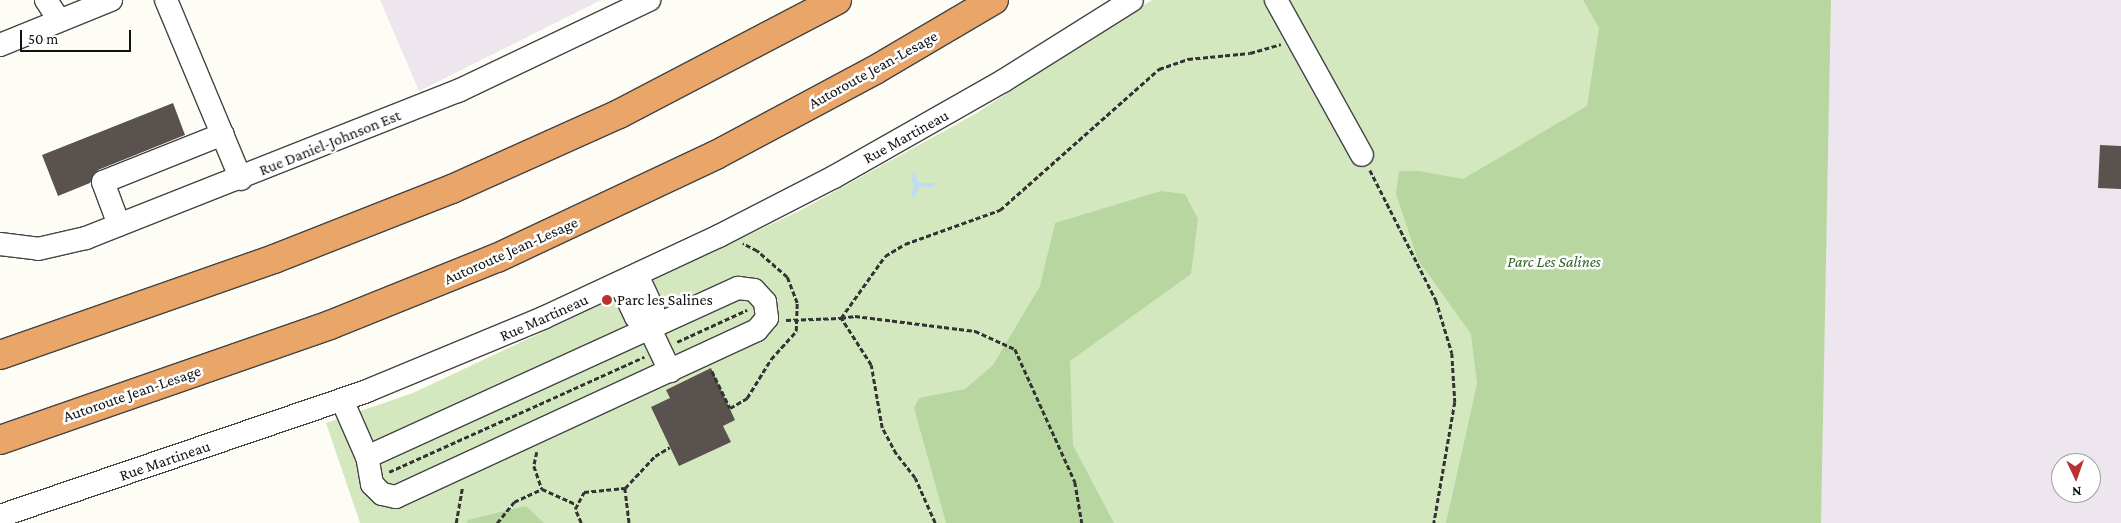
<!DOCTYPE html>
<style>
body{margin:0}
#map{position:relative;width:2121px;height:523px;overflow:hidden;background:#fefdf5;font-family:"Crimson Pro",serif}
div>[style]{position:absolute}
.industrial>*{inset:0;background:#eee6ee}
.green>*{inset:0;background:#d4e8c0}
.forest>*{inset:0;background:#b8d7a0}
.stream>*{height:4.5px;margin:-2.25px;padding:0 2.25px;transform-origin:2.25px;border-radius:2.25px;background:#bdddf2}
.building>*{inset:0;background:#59524e}
.path>*{height:2.5px;margin-top:-1.25px;transform-origin:0;background:repeating-linear-gradient(90deg,#333 0 5px,transparent 0 7.5px)}
.roads{filter:drop-shadow(1px 0 #444) drop-shadow(-1px 0 #444) drop-shadow(0 1px #444) drop-shadow(0 -1px #444)}
.minor>*{height:22px;margin:-11px;padding:0 11px;transform-origin:11px;border-radius:11px;background:#fff}
.highway>*{height:28px;margin:-14px;padding:0 14px;transform-origin:14px;border-radius:14px;background:#eaa668}
.dots>*{width:14px;height:14px;translate:-50% -50%;box-sizing:border-box;border:2px solid #fff;border-radius:50%}
span{translate:-50% -50%;white-space:nowrap;text-align:center;line-height:1.15;-webkit-text-stroke:5px #fff;paint-order:stroke}
.street-label{font-size:16px;color:#111}
.park-label{font-size:16px;color:#306524;font-style:italic}
.poi-label{font-size:16px;color:#111}
.left{translate:0 -50%;text-align:left}
.north{position:absolute;left:2051px;top:453px;width:50px;height:50px;box-sizing:border-box;background:#fff;border:1px solid #a0a0a0;border-radius:50%;rotate:177deg;font-size:14px;font-weight:700;line-height:20px;text-align:center;color:#111}
.north::after{content:'';display:block;margin:auto;width:18px;height:22px;background:#b83134;clip-path:polygon(50% 0,100% 100%,50% 72%,0 100%)}
.scale{position:absolute;left:20px;top:30px;width:111px;height:22px;box-sizing:border-box;border:2px solid #111;border-top:0;padding-left:6px;font-size:15px;line-height:18px;white-space:nowrap;color:#111;-webkit-text-stroke:4px #fff;paint-order:stroke}
</style>
<div id="map">
<div class="industrial">
<i style="clip-path:polygon(380px 0,601px 0,419px 91px)"></i>
<i style="clip-path:polygon(evenodd,1831px 0,2121px 0,2121px 523px,1820px 523px,1831px 0,2061px 463px,2091px 463px,2091px 493px,2061px 493px,2061px 463px)"></i>
</div>
<div class="green">
<i style="clip-path:polygon(1152px 0,1831px 0,1816px 523px,360px 523px,326px 423px,413px 393px,801px 210px,975px 114px)"></i>
</div>
<div class="forest">
<i style="clip-path:polygon(1583px 0,1831px 0,1821px 523px,1446px 523px,1477px 384px,1471px 334px,1418px 260px,1396px 194px,1399px 171px,1419px 171px,1463px 179px,1587px 106px,1599px 28px)"></i>
<i style="clip-path:polygon(1161px 191px,1185px 194px,1198px 219px,1191px 274px,1070px 361px,1073px 445px,1114px 523px,946px 523px,914px 408px,919px 398px,965px 389px,993px 365px,1040px 286px,1055px 223px)"></i>
<i style="clip-path:polygon(526px 506px,544px 523px,466px 523px,468px 520px)"></i>
</div>
<div class="stream">
<i style="left:913px;top:176px;width:10px;rotate:66deg"></i>
<i style="left:913px;top:194px;width:10px;rotate:-66deg"></i>
<i style="left:917px;top:185px;width:16px"></i>
</div>
<div class="building">
<i style="clip-path:polygon(173px 103px,185px 135px,98px 170px,90px 183px,58px 196px,42px 155px)"></i>
<i style="clip-path:polygon(2100px 145px,2121px 146px,2121px 189px,2098px 188px)"></i>
<i style="clip-path:polygon(711px 368px,735px 420px,723px 426px,731px 442px,679px 466px,651px 407px,670px 398px,666px 390px)"></i>
</div>
<div class="path">
<i style="left:1370px;top:170px;width:146px;rotate:63.1deg"></i>
<i style="left:1436px;top:300px;width:55px;rotate:73.2deg"></i>
<i style="left:1452px;top:353px;width:49px;rotate:86.5deg"></i>
<i style="left:1455px;top:402px;width:123px;rotate:99.8deg"></i>
<i style="left:786px;top:320px;width:55px;rotate:-2.1deg"></i>
<i style="left:841px;top:318px;width:76px;rotate:-54.6deg"></i>
<i style="left:885px;top:256px;width:23px;rotate:-31deg"></i>
<i style="left:905px;top:244px;width:101px;rotate:-19.7deg"></i>
<i style="left:1000px;top:210px;width:213px;rotate:-41.6deg"></i>
<i style="left:1159px;top:69px;width:31px;rotate:-19deg"></i>
<i style="left:1188px;top:59px;width:62px;rotate:-5.5deg"></i>
<i style="left:1250px;top:53px;width:32px;rotate:-16deg"></i>
<i style="left:677px;top:342px;width:77px;rotate:-24.6deg"></i>
<i style="left:712px;top:371px;width:41px;rotate:64.1deg"></i>
<i style="left:730px;top:408px;width:20px;rotate:-30deg"></i>
<i style="left:747px;top:398px;width:46px;rotate:-58.4deg"></i>
<i style="left:771px;top:359px;width:38px;rotate:-48deg"></i>
<i style="left:796px;top:331px;width:28px;rotate:-88deg"></i>
<i style="left:797px;top:303px;width:28px;rotate:-111deg"></i>
<i style="left:787px;top:277px;width:40px;rotate:-139deg"></i>
<i style="left:757px;top:251px;width:16px;rotate:-153deg"></i>
<i style="left:537px;top:452px;width:14px;rotate:102deg"></i>
<i style="left:534px;top:466px;width:24px;rotate:71deg"></i>
<i style="left:542px;top:489px;width:37px;rotate:24deg"></i>
<i style="left:389px;top:472px;width:280px;rotate:-24.3deg"></i>
<i style="left:625px;top:488px;width:35px;rotate:83deg"></i>
<i style="left:456px;top:523px;width:36px;rotate:-80deg"></i>
<i style="left:497px;top:523px;width:27px;rotate:-51deg"></i>
<i style="left:514px;top:502px;width:31px;rotate:-25deg"></i>
<i style="left:581px;top:523px;width:15px;rotate:-113deg"></i>
<i style="left:575px;top:509px;width:19px;rotate:-62deg"></i>
<i style="left:584px;top:492px;width:41px;rotate:-5.6deg"></i>
<i style="left:625px;top:488px;width:44px;rotate:-46.8deg"></i>
<i style="left:655px;top:456px;width:17px;rotate:-31deg"></i>
<i style="left:935px;top:523px;width:49px;rotate:-114deg"></i>
<i style="left:915px;top:478px;width:31px;rotate:-128deg"></i>
<i style="left:896px;top:454px;width:30px;rotate:-118deg"></i>
<i style="left:882px;top:428px;width:64px;rotate:-99.9deg"></i>
<i style="left:871px;top:365px;width:56px;rotate:-122.6deg"></i>
<i style="left:841px;top:318px;width:14px;rotate:-8deg"></i>
<i style="left:855px;top:316px;width:121px;rotate:7.1deg"></i>
<i style="left:975px;top:331px;width:44px;rotate:24.2deg"></i>
<i style="left:1015px;top:349px;width:146px;rotate:65.7deg"></i>
<i style="left:1075px;top:482px;width:42px;rotate:80.3deg"></i>
</div>
<div class="roads">
<div class="minor">
<i style="left:46px;top:0;width:24px;rotate:57deg"></i>
<i style="left:166px;top:0;width:194px;rotate:67.3deg"></i>
<i style="left:1276px;top:0;width:177px;rotate:61deg"></i>
<i style="left:0;top:45px;width:120px;rotate:-22.1deg"></i>
<i style="left:119px;top:225px;width:46px;rotate:-110.4deg"></i>
<i style="left:103px;top:182px;width:129px;rotate:-21.8deg"></i>
<i style="left:0;top:244px;width:38px;rotate:7deg"></i>
<i style="left:38px;top:249px;width:49px;rotate:-12.9deg"></i>
<i style="left:86px;top:238px;width:400px;rotate:-21.6deg"></i>
<i style="left:458px;top:91px;width:212px;rotate:-25.5deg"></i>
<i style="left:637px;top:275px;width:38px;rotate:65deg"></i>
<i style="left:653px;top:309px;width:18px;rotate:103deg"></i>
<i style="left:620px;top:283px;width:38px;rotate:65deg"></i>
<i style="left:636px;top:317px;width:16px;rotate:38deg"></i>
<i style="left:649px;top:327px;width:49px;rotate:64.5deg"></i>
<i style="left:738px;top:288px;width:16px;rotate:7deg"></i>
<i style="left:754px;top:290px;width:16px;rotate:47deg"></i>
<i style="left:765px;top:302px;width:16px;rotate:83deg"></i>
<i style="left:767px;top:318px;width:16px;rotate:130deg"></i>
<i style="left:757px;top:330px;width:398px;rotate:155.2deg"></i>
<i style="left:396px;top:497px;width:14px;rotate:-168deg"></i>
<i style="left:382px;top:494px;width:14px;rotate:-135deg"></i>
<i style="left:372px;top:484px;width:27px;rotate:-100deg"></i>
<i style="left:367px;top:457px;width:408px;rotate:-24.5deg"></i>
<i style="left:342px;top:400px;width:62px;rotate:66.3deg"></i>
<i style="left:0;top:516px;width:388px;rotate:-18.8deg"></i>
<i style="left:367px;top:391px;width:191px;rotate:-22.5deg"></i>
<i style="left:543px;top:318px;width:194px;rotate:-25deg"></i>
<i style="left:719px;top:236px;width:129px;rotate:-27.2deg"></i>
<i style="left:834px;top:177px;width:194px;rotate:-29.6deg"></i>
<i style="left:1003px;top:81px;width:152px;rotate:-32.1deg"></i>
</div>
<div class="highway">
<i style="left:0;top:355px;width:290px;rotate:-19.3deg"></i>
<i style="left:274px;top:259px;width:191px;rotate:-21.5deg"></i>
<i style="left:452px;top:189px;width:183px;rotate:-24.2deg"></i>
<i style="left:619px;top:114px;width:246px;rotate:-27.6deg"></i>
<i style="left:0;top:440px;width:349px;rotate:-19.2deg"></i>
<i style="left:330px;top:325px;width:180px;rotate:-21.9deg"></i>
<i style="left:497px;top:258px;width:242px;rotate:-25.2deg"></i>
<i style="left:716px;top:155px;width:180px;rotate:-28.1deg"></i>
<i style="left:875px;top:70px;width:138px;rotate:-30.5deg"></i>
</div>
</div>
<div class="dots">
<i style="left:607px;top:300px;background:#b83134"></i>
</div>
<div class="street-label">
<span style="left:873px;top:70px;rotate:-29deg">Autoroute Jean-Lesage</span>
<span style="left:906px;top:137px;rotate:-29deg">Rue Martineau</span>
<span style="left:330px;top:143px;rotate:-22deg">Rue Daniel-Johnson Est</span>
<span style="left:511px;top:251px;rotate:-24deg">Autoroute Jean-Lesage</span>
<span style="left:544px;top:318px;rotate:-24deg">Rue Martineau</span>
<span style="left:132px;top:394px;rotate:-19deg">Autoroute Jean-Lesage</span>
<span style="left:165px;top:461px;rotate:-19deg">Rue Martineau</span>
</div>
<div class="park-label">
<span style="left:1554px;top:262px">Parc Les Salines</span>
</div>
<div class="poi-label">
<span class="left" style="left:617px;top:300px">Parc les Salines</span>
</div>
<div class="north">N</div>
<div class="scale">50 m</div>
</div>
